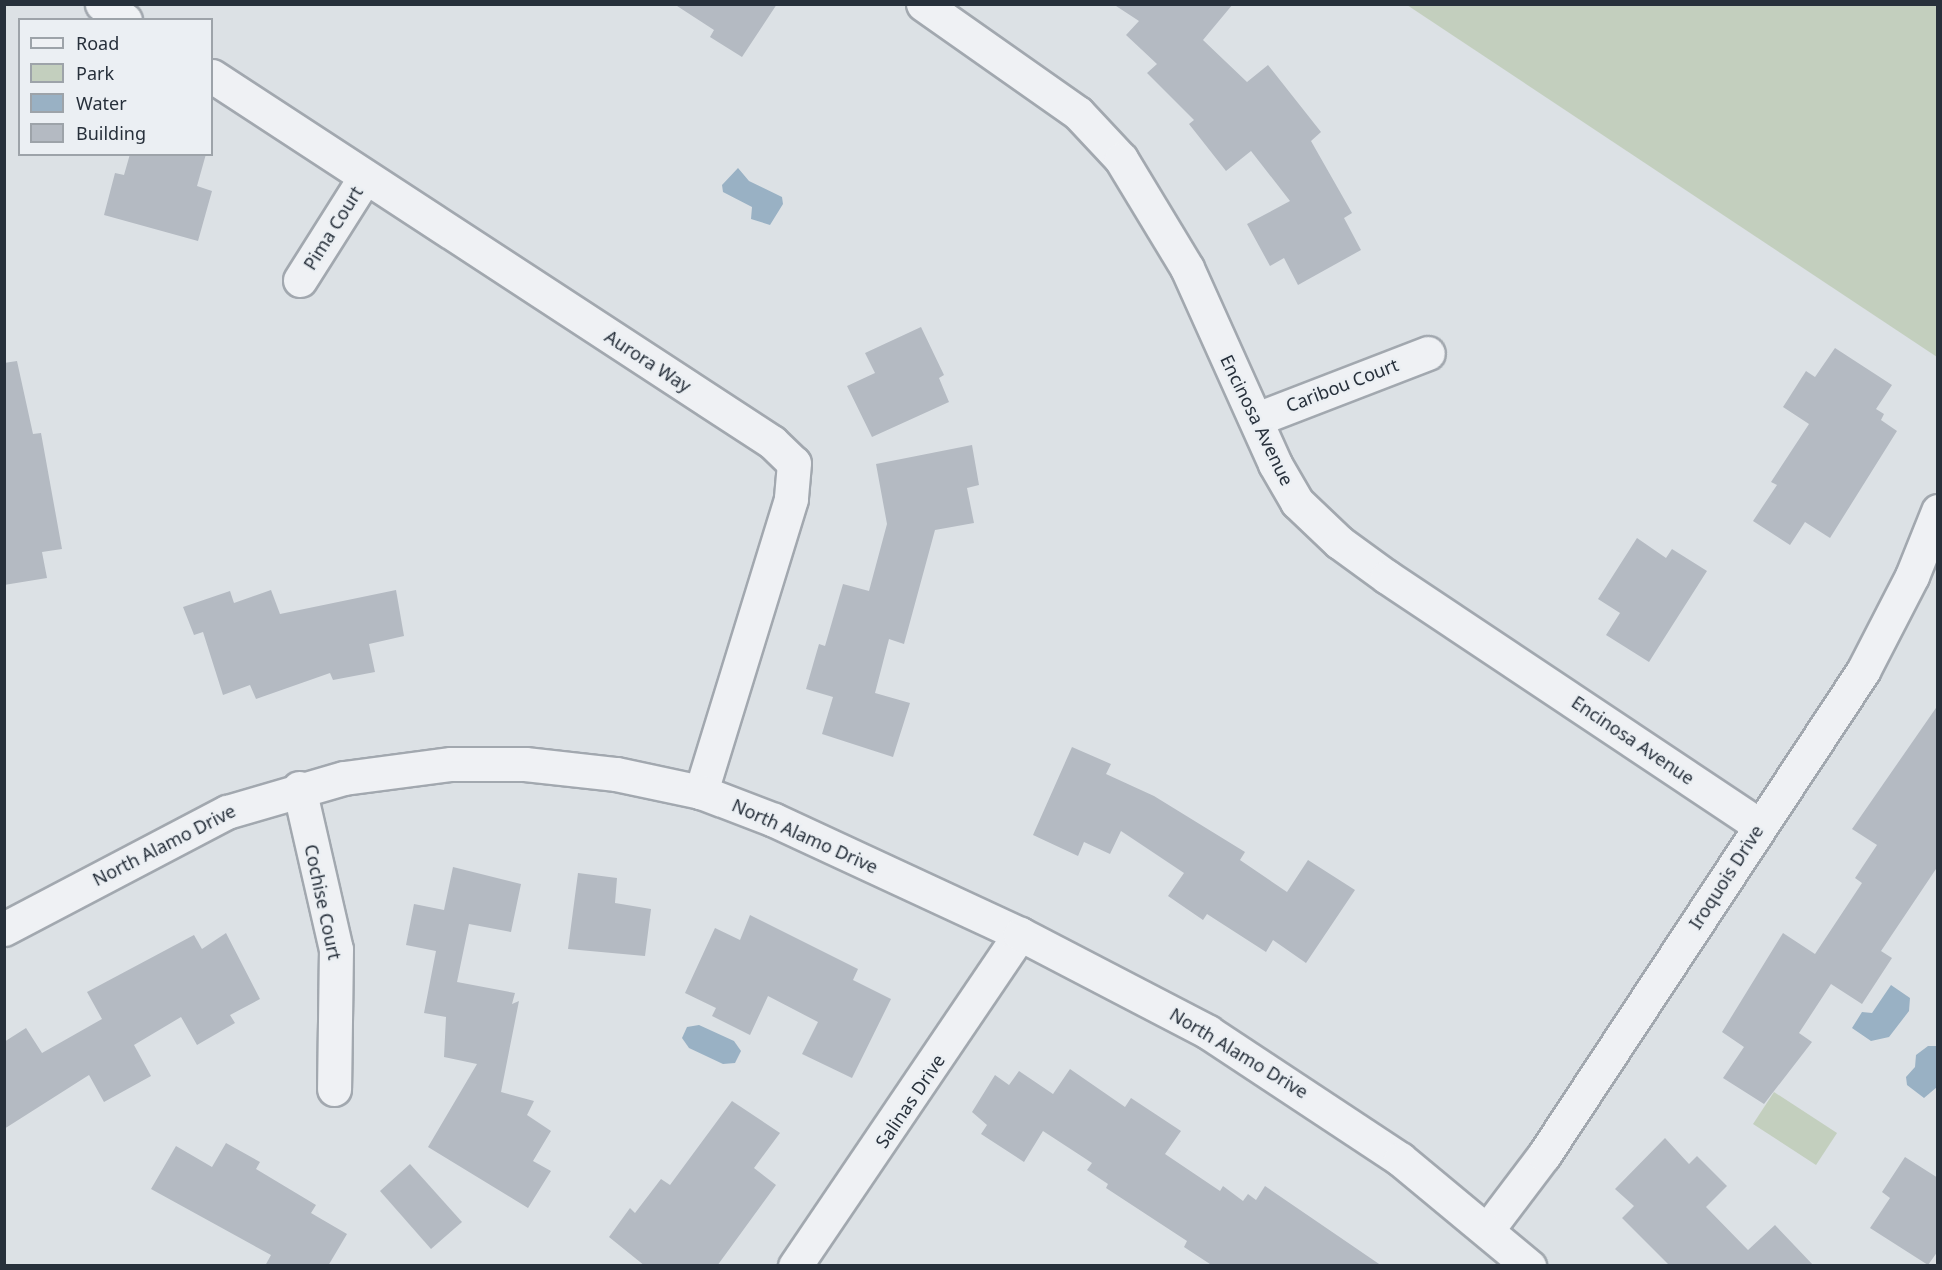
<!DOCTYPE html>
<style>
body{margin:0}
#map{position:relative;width:1942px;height:1270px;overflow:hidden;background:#dce1e5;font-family:"Noto Sans",sans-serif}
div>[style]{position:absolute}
.green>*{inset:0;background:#c3cfbe}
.water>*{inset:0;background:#99b1c4}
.building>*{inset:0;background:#b4bac2}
.roads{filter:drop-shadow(2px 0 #a2a8af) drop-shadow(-2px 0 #a2a8af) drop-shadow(0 2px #a2a8af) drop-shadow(0 -2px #a2a8af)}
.minor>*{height:33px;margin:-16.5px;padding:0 16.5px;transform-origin:16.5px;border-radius:16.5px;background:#eff1f4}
.tertiary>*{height:33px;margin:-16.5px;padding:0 16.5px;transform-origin:16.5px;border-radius:16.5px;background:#eff1f4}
span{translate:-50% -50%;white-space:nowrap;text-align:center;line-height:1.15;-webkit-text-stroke:4.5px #ebeff3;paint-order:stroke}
.street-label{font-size:18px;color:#27303b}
.frame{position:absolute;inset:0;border:6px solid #27303b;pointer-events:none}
.legend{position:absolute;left:18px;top:18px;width:195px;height:138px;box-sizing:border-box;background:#ebeff3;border:2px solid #9da3a9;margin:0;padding:8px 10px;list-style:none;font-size:18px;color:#27303b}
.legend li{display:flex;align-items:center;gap:12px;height:30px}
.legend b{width:30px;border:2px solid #9da3a9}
</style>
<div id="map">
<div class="green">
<i style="clip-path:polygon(1407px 5px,1937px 5px,1937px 357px)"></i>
<i style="clip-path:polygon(1774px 1092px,1837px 1133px,1816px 1165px,1753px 1124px)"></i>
</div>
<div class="water">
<i style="clip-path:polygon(738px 168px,749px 181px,782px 197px,783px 204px,770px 225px,751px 219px,752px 207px,723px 192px,722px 185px)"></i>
<i style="clip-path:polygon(1891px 985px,1910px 998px,1909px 1011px,1889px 1037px,1871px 1041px,1852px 1028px,1862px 1012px,1872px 1013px)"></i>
<i style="clip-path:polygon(699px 1025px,734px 1041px,741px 1051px,735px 1063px,723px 1064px,689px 1048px,682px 1038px,687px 1027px)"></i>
<i style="clip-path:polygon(1928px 1046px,1937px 1046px,1937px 1087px,1924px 1098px,1907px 1085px,1906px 1077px,1915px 1067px,1916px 1055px)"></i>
</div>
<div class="building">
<i style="clip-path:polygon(674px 4px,777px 4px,742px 57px,710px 37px,714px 30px)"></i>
<i style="clip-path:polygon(1113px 4px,1233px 4px,1203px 40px,1247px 82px,1268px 65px,1321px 132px,1311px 141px,1352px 213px,1344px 218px,1361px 250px,1298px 285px,1284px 258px,1270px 266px,1247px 224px,1290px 201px,1251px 151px,1226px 171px,1189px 124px,1194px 120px,1147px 73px,1157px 64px,1126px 35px,1139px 21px)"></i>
<i style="clip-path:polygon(130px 154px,206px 154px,197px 186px,212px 191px,198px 241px,104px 215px,115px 173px,124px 175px)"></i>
<i style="clip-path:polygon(921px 327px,944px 375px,939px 378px,949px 402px,872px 437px,847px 386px,875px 373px,865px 353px)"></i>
<i style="clip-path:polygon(1835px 348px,1892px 385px,1876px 409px,1884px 414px,1881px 420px,1897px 431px,1830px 538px,1805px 522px,1790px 545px,1753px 521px,1777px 485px,1771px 482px,1809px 424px,1783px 407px,1806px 371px,1815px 377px)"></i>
<i style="clip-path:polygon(17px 361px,33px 434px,41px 433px,62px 549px,42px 552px,47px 578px,4px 585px,4px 363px)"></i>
<i style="clip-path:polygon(972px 445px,979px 485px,967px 488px,974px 523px,935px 530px,904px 644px,889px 639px,875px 693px,910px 703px,893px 757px,822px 734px,833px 697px,806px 689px,819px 644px,825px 646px,843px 584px,869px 591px,887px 524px,876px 464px)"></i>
<i style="clip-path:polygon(1637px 538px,1666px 558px,1672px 549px,1707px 571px,1649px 662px,1606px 635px,1620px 613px,1598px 599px)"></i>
<i style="clip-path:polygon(271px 590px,280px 614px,396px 590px,404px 636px,369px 644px,375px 672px,333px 680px,330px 673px,256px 699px,250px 685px,223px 695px,203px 632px,194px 635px,183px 607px,230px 591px,234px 603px)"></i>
<i style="clip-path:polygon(1938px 705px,1938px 866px,1881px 951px,1892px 958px,1862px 1004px,1831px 984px,1799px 1033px,1812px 1042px,1764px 1104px,1723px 1078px,1744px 1047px,1722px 1032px,1783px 933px,1815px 954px,1862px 883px,1855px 878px,1877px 845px,1852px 829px)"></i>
<i style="clip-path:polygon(1072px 747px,1111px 764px,1106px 774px,1154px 796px,1245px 852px,1240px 860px,1287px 892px,1308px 860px,1355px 890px,1306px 963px,1273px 940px,1266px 952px,1207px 914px,1203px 920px,1168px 896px,1184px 873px,1121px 831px,1110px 854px,1084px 842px,1078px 856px,1033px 835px)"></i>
<i style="clip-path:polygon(453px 867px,521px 884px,511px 932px,469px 924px,457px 982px,515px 993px,512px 1004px,519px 1001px,501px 1092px,534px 1101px,527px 1115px,551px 1131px,533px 1161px,551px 1171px,528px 1208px,428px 1147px,477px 1064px,444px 1057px,446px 1017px,424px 1013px,436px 951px,406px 945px,414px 904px,444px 910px)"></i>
<i style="clip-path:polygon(578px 873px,617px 878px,615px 903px,651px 909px,645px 956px,568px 949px)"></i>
<i style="clip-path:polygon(750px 915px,858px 969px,853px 980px,891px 999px,852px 1078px,802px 1054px,818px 1022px,768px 996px,750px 1035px,712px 1016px,716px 1008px,685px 993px,715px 928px,740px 940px)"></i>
<i style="clip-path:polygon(226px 933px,260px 999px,230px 1015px,235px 1023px,197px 1045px,181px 1017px,134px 1045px,151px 1076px,104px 1102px,89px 1075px,4px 1129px,4px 1042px,26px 1028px,42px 1053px,102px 1019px,87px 992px,194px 935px,202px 949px)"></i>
<i style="clip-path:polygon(1070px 1069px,1125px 1107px,1131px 1098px,1181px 1131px,1165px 1154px,1220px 1191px,1223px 1186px,1243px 1201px,1248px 1194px,1256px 1200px,1265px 1186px,1382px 1266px,1213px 1266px,1184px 1247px,1187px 1241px,1106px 1188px,1108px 1184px,1087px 1170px,1092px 1163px,1043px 1131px,1024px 1162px,981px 1134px,987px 1125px,972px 1112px,995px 1075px,1009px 1085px,1019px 1071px,1053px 1094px)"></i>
<i style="clip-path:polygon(732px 1101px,780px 1133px,754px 1168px,776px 1185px,717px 1266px,645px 1266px,609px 1237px,630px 1208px,635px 1213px,661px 1179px,670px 1185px)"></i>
<i style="clip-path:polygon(1665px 1138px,1689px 1164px,1697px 1156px,1727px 1186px,1706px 1207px,1748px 1250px,1775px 1225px,1814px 1266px,1670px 1266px,1622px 1218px,1634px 1206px,1615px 1189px)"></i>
<i style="clip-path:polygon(226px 1143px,260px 1162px,256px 1169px,316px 1205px,311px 1213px,347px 1234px,328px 1266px,265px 1266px,271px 1255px,151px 1189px,176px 1146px,212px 1167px)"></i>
<i style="clip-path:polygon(1905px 1157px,1938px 1178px,1938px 1251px,1928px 1265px,1870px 1228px,1890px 1198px,1882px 1192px)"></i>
<i style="clip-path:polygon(410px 1164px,462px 1222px,431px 1249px,380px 1191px)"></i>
</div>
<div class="roads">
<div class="minor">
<i style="left:102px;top:4px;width:28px;rotate:35deg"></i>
<i style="left:923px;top:4px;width:189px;rotate:35.1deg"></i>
<i style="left:1078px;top:113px;width:63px;rotate:46.9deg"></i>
<i style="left:1121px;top:159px;width:127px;rotate:58.8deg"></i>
<i style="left:1187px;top:268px;width:215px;rotate:65.8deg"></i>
<i style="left:1275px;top:464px;width:44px;rotate:59.9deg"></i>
<i style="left:1297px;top:502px;width:58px;rotate:43.6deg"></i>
<i style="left:1339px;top:542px;width:59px;rotate:36.1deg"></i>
<i style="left:1387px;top:577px;width:447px;rotate:33.7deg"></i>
<i style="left:212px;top:76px;width:669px;rotate:33.17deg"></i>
<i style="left:772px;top:442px;width:30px;rotate:44deg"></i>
<i style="left:794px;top:463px;width:36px;rotate:95deg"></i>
<i style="left:791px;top:499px;width:307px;rotate:107.1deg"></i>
<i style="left:300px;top:280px;width:122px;rotate:-57.7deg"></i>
<i style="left:1257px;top:419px;width:183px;rotate:-21.1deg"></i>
<i style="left:299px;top:788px;width:165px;rotate:77.1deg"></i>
<i style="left:336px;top:949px;width:140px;rotate:90.8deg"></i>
<i style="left:1488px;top:1229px;width:93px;rotate:-52.9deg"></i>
<i style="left:1544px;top:1155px;width:580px;rotate:-56.61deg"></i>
<i style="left:1863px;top:671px;width:107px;rotate:-62.7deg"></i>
<i style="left:1912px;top:576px;width:70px;rotate:-68.2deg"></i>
<i style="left:795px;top:1266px;width:401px;rotate:-55.9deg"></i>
</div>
<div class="tertiary">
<i style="left:4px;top:929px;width:252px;rotate:-27.7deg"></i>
<i style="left:227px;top:812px;width:122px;rotate:-16.2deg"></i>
<i style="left:344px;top:778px;width:108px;rotate:-7.5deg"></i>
<i style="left:451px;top:764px;width:74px"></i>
<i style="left:525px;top:764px;width:92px;rotate:6.3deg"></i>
<i style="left:616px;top:774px;width:87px;rotate:12deg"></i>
<i style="left:701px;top:792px;width:78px;rotate:21deg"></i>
<i style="left:774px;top:820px;width:271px;rotate:24.9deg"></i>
<i style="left:1020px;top:934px;width:212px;rotate:27.5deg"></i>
<i style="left:1208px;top:1032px;width:230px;rotate:33.5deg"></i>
<i style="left:1400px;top:1159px;width:168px;rotate:39.7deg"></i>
</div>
</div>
<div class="street-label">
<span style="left:333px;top:228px;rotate:-58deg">Pima Court</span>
<span style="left:648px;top:361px;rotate:33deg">Aurora Way</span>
<span style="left:1342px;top:385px;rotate:-21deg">Caribou Court</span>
<span style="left:1257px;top:420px;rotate:64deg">Encinosa Avenue</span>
<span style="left:1633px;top:740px;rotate:34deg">Encinosa Avenue</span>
<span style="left:805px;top:836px;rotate:24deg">North Alamo Drive</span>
<span style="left:164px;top:845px;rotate:-27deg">North Alamo Drive</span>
<span style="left:1726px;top:877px;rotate:-57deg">Iroquois Drive</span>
<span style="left:323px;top:902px;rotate:78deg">Cochise Court</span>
<span style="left:1239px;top:1053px;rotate:31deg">North Alamo Drive</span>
<span style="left:910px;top:1101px;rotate:-56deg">Salinas Drive</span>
</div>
<div class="frame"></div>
<ul class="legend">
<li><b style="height:8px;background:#eff1f4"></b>Road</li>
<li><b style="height:16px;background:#c3cfbe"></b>Park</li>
<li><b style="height:16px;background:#99b1c4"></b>Water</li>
<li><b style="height:16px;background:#b4bac2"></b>Building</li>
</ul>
</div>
